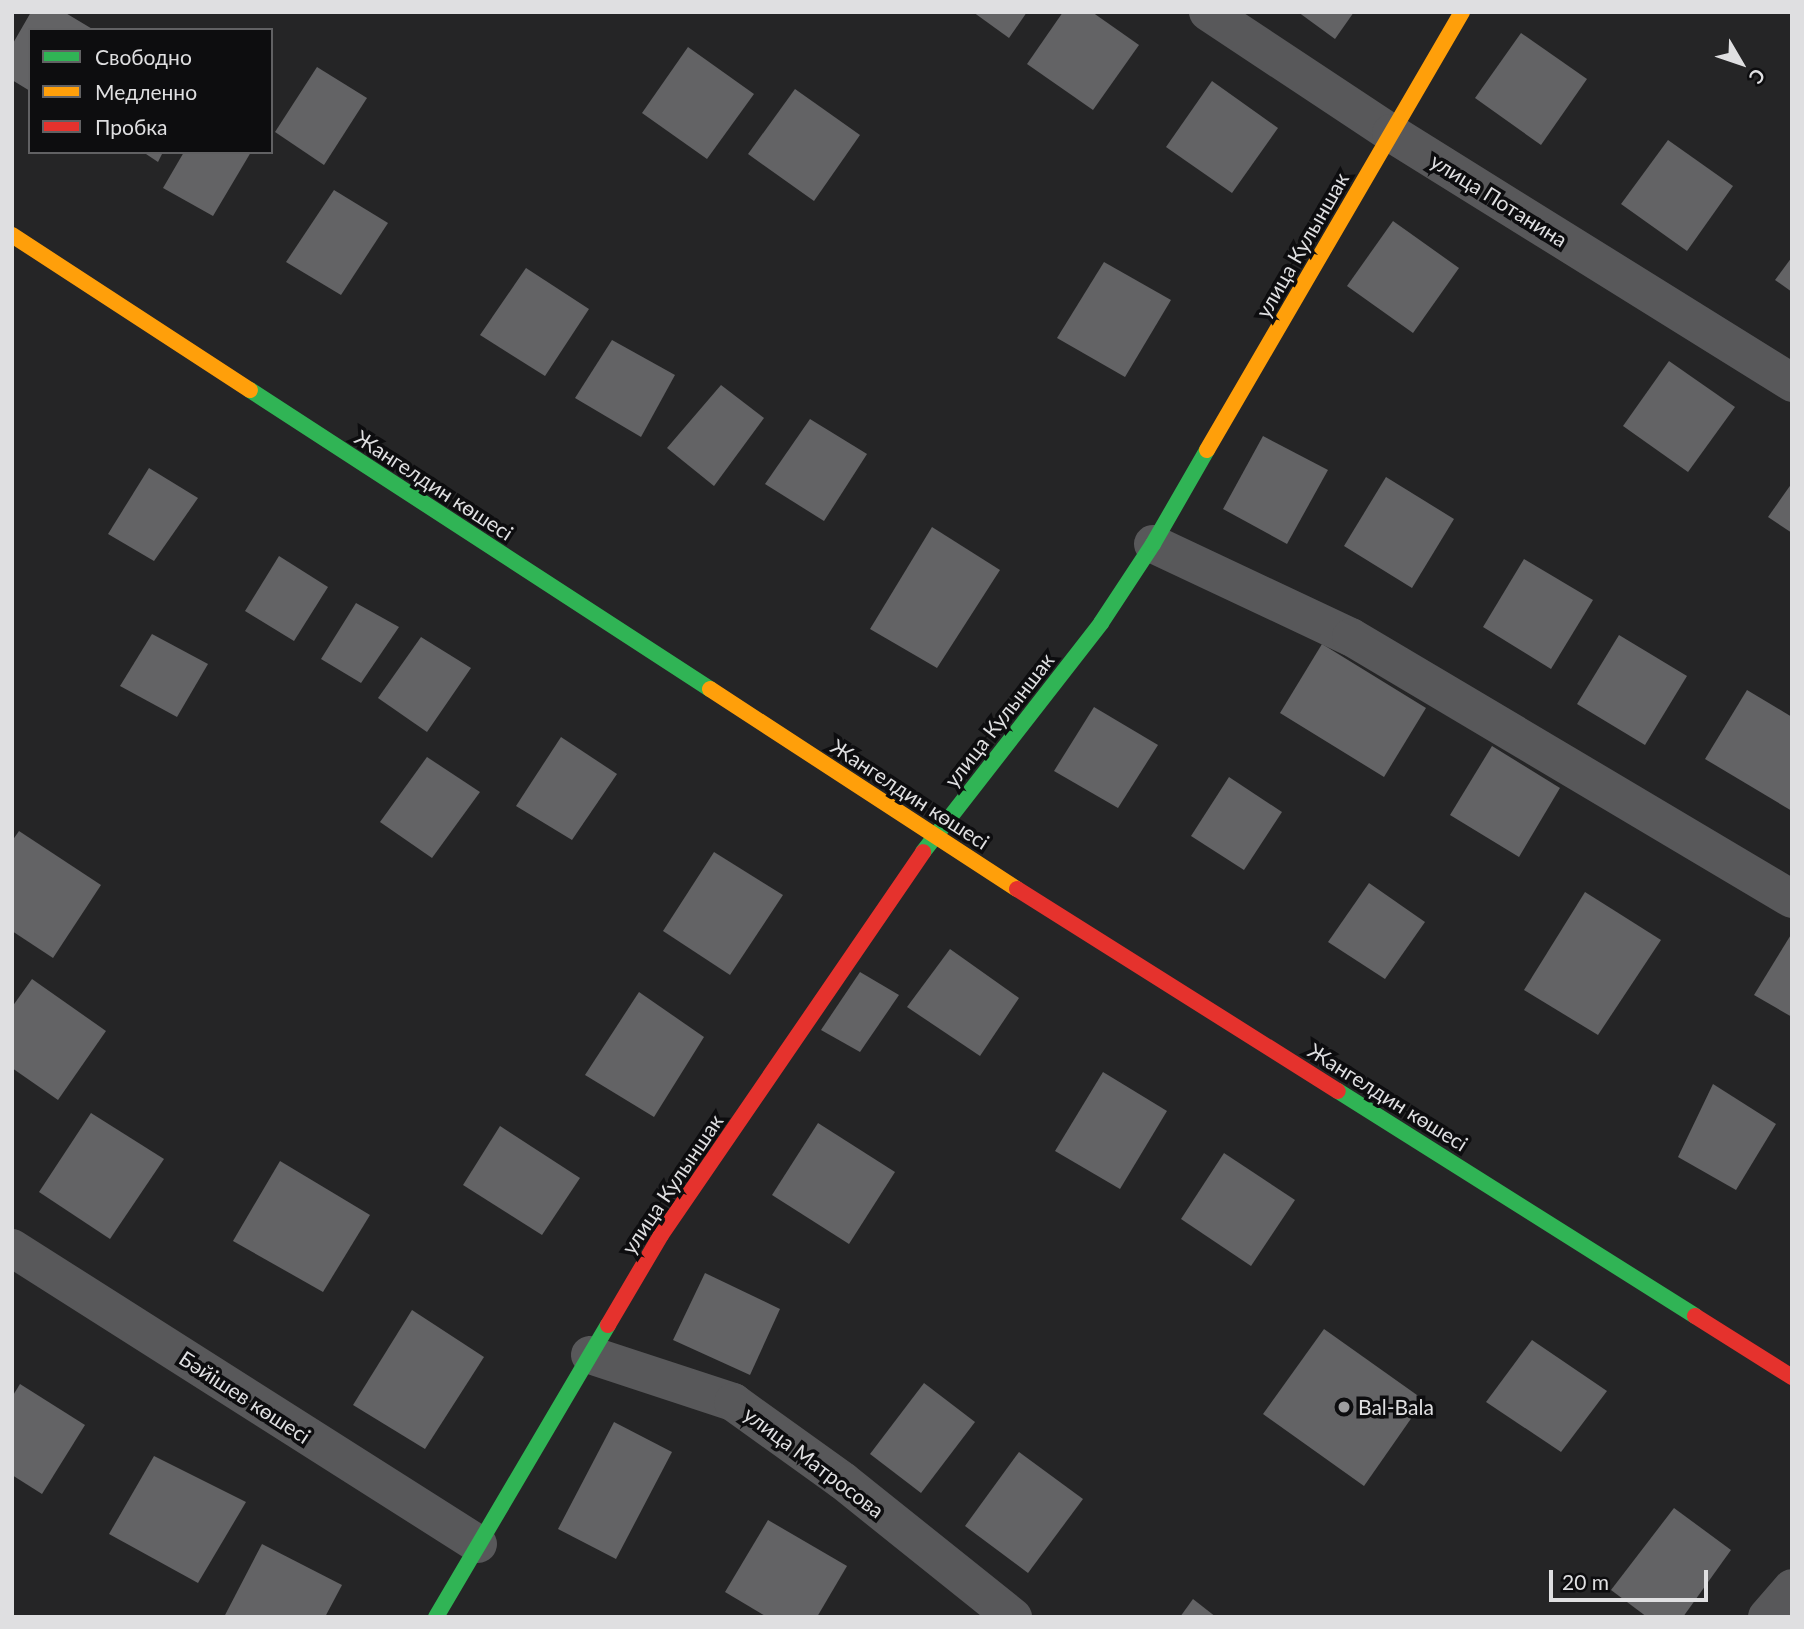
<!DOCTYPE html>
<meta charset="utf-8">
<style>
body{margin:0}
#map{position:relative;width:1804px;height:1629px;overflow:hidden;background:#252526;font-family:Lato,sans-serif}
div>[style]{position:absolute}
.building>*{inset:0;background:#636365}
.street>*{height:38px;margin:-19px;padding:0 19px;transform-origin:19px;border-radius:19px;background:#58585a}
.fast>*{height:16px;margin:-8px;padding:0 8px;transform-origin:8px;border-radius:8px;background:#30b455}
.slow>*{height:16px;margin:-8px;padding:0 8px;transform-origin:8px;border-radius:8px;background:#ff9f0a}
.jam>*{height:16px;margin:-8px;padding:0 8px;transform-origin:8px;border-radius:8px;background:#e5322d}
.dots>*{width:19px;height:19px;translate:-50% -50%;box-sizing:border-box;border:4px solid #0d0d0f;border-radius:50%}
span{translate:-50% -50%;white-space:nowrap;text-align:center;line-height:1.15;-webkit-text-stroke:7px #0d0d0f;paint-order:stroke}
.street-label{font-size:21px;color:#dfdfe1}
.poi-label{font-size:21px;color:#dfdfe1}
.left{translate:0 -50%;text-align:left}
.frame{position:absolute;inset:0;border:14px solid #dfdfe1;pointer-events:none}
.legend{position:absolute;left:28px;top:28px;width:245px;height:126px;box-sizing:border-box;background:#0d0d0f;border:2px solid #616163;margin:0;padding:9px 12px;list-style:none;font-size:21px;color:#dfdfe1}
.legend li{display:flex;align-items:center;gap:14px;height:35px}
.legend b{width:35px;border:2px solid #616163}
.north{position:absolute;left:1706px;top:28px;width:70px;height:70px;-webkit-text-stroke:5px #0d0d0f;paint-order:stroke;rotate:129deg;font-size:19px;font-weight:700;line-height:28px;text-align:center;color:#dfdfe1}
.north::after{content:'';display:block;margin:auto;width:24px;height:32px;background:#dfdfe1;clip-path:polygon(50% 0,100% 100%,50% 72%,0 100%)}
.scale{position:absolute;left:1549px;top:1570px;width:159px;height:32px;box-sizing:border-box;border:4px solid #dfdfe1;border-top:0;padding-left:9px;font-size:21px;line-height:24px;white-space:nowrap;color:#dfdfe1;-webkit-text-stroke:5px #0d0d0f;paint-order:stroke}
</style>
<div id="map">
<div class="building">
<i style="clip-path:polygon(31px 12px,64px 12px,94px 30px,30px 30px,30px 91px,12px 80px,12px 45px)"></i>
<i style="clip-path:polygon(973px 12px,1027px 12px,1009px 38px)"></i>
<i style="clip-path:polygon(1063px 12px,1092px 12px,1139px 45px,1093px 110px,1027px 64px)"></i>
<i style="clip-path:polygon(1298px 12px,1354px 12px,1335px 39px)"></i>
<i style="clip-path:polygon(1521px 33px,1587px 79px,1541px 145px,1475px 98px)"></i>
<i style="clip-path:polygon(688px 47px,754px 94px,707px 159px,642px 113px)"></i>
<i style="clip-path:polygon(317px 67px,367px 98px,324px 165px,275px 132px)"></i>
<i style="clip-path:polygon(1212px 81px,1278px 128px,1232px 193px,1166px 147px)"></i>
<i style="clip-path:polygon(795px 89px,860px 135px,814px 201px,748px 154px)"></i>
<i style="clip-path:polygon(1668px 140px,1733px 186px,1687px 251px,1621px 204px)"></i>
<i style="clip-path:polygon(143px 152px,163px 152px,158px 162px)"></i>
<i style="clip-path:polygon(184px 152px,251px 152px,213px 216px,163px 188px)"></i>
<i style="clip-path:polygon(334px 190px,388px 223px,341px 295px,286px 262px)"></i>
<i style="clip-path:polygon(1393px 221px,1459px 268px,1413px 333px,1347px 286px)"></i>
<i style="clip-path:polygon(1792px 257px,1792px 292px,1775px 280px)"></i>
<i style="clip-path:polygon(1104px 262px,1171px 300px,1125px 377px,1057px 338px)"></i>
<i style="clip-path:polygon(526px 268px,589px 309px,545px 376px,480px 335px)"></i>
<i style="clip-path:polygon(612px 340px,675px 375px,641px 437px,575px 398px)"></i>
<i style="clip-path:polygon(1669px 361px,1735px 407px,1688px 472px,1623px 426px)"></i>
<i style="clip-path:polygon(721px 385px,764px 418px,714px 486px,667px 448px)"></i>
<i style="clip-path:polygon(810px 419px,867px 454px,824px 521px,765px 484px)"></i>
<i style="clip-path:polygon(1263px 436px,1328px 470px,1287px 544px,1223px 509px)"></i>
<i style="clip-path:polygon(149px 468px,198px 498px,154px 561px,108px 534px)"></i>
<i style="clip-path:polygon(1386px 477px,1454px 519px,1412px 588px,1344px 546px)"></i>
<i style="clip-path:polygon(1792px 483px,1792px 533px,1768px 517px)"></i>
<i style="clip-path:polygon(932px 527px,1000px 570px,937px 668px,870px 629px)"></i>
<i style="clip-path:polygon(279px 556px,328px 587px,294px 641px,245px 611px)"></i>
<i style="clip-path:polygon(1524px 559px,1593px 600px,1551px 669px,1483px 627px)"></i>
<i style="clip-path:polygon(356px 603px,399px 627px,361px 683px,321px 659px)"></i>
<i style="clip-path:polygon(152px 634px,208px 664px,177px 717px,120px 686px)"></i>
<i style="clip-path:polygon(1619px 635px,1687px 676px,1645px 745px,1577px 704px)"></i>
<i style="clip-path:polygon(421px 637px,471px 668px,427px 732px,378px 698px)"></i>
<i style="clip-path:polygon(1322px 644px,1426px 708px,1384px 777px,1280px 713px)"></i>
<i style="clip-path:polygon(1747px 690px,1792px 717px,1792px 811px,1705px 759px)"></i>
<i style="clip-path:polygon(1094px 707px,1158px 745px,1118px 808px,1054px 771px)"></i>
<i style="clip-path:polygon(561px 737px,617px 774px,572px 840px,516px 806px)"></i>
<i style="clip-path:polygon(1492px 746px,1560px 788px,1519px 857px,1450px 815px)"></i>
<i style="clip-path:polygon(427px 757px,480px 792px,432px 858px,380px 822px)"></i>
<i style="clip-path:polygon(1229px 777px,1282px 812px,1244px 870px,1191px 836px)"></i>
<i style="clip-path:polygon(19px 831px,101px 885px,53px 958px,12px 931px,12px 841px)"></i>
<i style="clip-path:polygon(714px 852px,783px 895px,730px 975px,663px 931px)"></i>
<i style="clip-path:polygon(1369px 883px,1425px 922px,1385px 979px,1328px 942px)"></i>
<i style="clip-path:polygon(1585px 892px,1661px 940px,1598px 1035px,1524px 990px)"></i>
<i style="clip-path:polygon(1792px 933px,1792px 1017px,1754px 995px)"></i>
<i style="clip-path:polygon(950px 949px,1019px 998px,980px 1056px,907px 1007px)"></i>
<i style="clip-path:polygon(860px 972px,899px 995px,860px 1052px,821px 1030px)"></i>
<i style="clip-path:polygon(32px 979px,106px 1031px,58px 1100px,12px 1068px,12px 1007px)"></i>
<i style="clip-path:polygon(639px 992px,704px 1037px,654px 1117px,585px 1075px)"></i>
<i style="clip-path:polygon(1103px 1072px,1167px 1111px,1120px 1189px,1055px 1151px)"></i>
<i style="clip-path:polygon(1713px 1084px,1776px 1124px,1736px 1190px,1678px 1157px)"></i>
<i style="clip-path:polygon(91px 1113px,164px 1159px,110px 1239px,39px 1192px)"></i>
<i style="clip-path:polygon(818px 1123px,895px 1172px,849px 1244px,772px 1195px)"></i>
<i style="clip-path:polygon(500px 1126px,580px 1178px,542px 1235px,463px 1185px)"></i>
<i style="clip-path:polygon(1224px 1153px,1295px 1200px,1251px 1266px,1181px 1219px)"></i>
<i style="clip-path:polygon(280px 1161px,370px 1215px,323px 1292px,233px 1241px)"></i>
<i style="clip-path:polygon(705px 1273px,780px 1309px,750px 1375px,673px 1340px)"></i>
<i style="clip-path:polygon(412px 1310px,484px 1357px,425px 1449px,353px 1405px)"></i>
<i style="clip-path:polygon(1324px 1329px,1424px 1400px,1364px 1486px,1263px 1414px)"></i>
<i style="clip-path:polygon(1532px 1340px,1607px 1391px,1561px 1452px,1486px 1402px)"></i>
<i style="clip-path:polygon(924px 1383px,975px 1422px,921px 1493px,870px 1454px)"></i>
<i style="clip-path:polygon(20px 1384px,85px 1425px,42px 1494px,12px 1475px,12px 1397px)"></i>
<i style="clip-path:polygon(614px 1422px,672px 1452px,616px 1559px,558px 1529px)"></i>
<i style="clip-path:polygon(1019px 1452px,1083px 1499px,1028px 1573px,965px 1526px)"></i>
<i style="clip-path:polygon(154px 1456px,246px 1502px,198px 1583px,109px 1534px)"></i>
<i style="clip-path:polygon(1674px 1508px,1731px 1550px,1683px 1617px,1647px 1617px,1611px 1590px)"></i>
<i style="clip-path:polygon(768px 1520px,847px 1566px,817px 1617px,767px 1617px,725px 1592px)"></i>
<i style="clip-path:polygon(262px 1544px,342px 1585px,325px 1617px,224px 1617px)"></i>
<i style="clip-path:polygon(1193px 1599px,1216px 1617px,1180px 1617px)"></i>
</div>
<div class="street">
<i style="left:1208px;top:12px;width:219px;rotate:33.5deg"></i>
<i style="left:1391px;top:133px;width:473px;rotate:31.9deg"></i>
<i style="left:1153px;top:544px;width:219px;rotate:25.2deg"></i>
<i style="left:1351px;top:637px;width:513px;rotate:30.71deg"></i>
<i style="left:12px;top:1248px;width:552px;rotate:32.42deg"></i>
<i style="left:590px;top:1355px;width:151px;rotate:18.2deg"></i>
<i style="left:733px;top:1402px;width:135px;rotate:35.7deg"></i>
<i style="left:843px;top:1481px;width:218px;rotate:38.7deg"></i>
<i style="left:1767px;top:1617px;width:38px;rotate:-49deg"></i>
</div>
<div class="fast">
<i style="left:250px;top:390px;width:549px;rotate:33.02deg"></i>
<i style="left:923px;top:852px;width:290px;rotate:-52.1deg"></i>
<i style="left:1101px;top:623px;width:95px;rotate:-56.6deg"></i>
<i style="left:1153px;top:544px;width:108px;rotate:-60.1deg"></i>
<i style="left:1338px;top:1091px;width:422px;rotate:32.2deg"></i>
<i style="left:436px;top:1617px;width:339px;rotate:-59.5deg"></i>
</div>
<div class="slow">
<i style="left:12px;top:235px;width:284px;rotate:33.1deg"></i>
<i style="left:1207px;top:450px;width:507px;rotate:-59.79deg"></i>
<i style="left:710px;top:689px;width:366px;rotate:33.1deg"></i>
</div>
<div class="jam">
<i style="left:1017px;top:889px;width:379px;rotate:32.2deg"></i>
<i style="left:1695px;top:1316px;width:115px;rotate:32.2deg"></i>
<i style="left:608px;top:1325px;width:104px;rotate:-59.5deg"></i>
<i style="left:661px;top:1235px;width:464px;rotate:-55.6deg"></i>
</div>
<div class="dots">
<i style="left:1344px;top:1407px;background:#9e9ea0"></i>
</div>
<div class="street-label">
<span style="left:1499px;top:200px;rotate:32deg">улица Потанина</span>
<span style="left:1302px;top:245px;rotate:-60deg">улица Кулыншак</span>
<span style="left:434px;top:485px;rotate:33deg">Жангелдин көшесі</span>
<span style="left:999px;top:720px;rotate:-52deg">улица Кулыншак</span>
<span style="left:910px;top:794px;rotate:33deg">Жангелдин көшесі</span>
<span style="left:1388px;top:1097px;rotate:32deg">Жангелдин көшесі</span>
<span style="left:672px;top:1184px;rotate:-56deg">улица Кулыншак</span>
<span style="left:245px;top:1397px;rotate:33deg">Бәйішев көшесі</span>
<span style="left:814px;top:1462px;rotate:37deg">улица Матросова</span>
</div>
<div class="poi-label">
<span class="left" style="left:1358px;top:1407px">Bal-Bala</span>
</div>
<div class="frame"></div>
<ul class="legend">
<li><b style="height:9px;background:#30b455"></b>Свободно</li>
<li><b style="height:9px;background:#ff9f0a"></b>Медленно</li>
<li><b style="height:9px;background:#e5322d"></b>Пробка</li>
</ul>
<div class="north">С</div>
<div class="scale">20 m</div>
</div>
